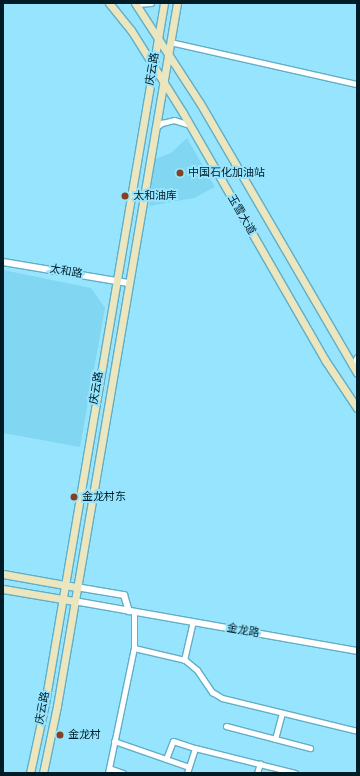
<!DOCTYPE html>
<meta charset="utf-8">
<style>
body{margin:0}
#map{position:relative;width:360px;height:776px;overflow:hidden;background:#97e4fe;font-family:"Work Sans","Noto Sans SC",sans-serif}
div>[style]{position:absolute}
.built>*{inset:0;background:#81d6f2}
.roads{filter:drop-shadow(1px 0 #61aec7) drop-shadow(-1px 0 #61aec7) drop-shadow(0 1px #61aec7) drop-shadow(0 -1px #61aec7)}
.minor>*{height:5px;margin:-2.5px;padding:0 2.5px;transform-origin:2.5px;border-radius:2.5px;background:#fff}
.tertiary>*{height:6px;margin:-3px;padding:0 3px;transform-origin:3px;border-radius:3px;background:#fff}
.secondary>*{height:7px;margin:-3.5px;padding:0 3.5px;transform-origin:3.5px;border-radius:3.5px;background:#ebe6bd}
.dots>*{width:11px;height:11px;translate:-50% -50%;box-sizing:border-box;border:2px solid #97e4fe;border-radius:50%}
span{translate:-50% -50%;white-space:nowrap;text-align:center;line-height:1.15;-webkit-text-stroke:4px #97e4fe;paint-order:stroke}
.street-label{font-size:11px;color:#001c26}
.poi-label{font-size:11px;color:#001c26}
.left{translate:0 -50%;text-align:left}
.frame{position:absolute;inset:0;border:4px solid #001c26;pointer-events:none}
</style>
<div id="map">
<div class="built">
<i style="clip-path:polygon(187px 138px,215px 187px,194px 198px,149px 206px,155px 159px,171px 153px)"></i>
<i style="clip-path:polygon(3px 270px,91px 288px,105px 308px,80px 447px,3px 433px)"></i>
</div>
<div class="roads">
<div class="minor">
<i style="left:136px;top:4px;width:15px;rotate:-4deg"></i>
<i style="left:170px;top:42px;width:192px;rotate:12.7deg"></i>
<i style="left:155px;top:128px;width:9px;rotate:-36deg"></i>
<i style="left:162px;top:123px;width:12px;rotate:-14deg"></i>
<i style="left:174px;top:120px;width:16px;rotate:18deg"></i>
<i style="left:352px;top:366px;width:10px;rotate:-61deg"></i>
<i style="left:134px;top:648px;width:52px;rotate:13.2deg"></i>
<i style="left:185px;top:660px;width:16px;rotate:40deg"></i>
<i style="left:197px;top:670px;width:27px;rotate:56deg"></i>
<i style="left:212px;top:692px;width:12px;rotate:31deg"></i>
<i style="left:222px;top:698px;width:139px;rotate:13.7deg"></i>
<i style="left:184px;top:660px;width:39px;rotate:-77deg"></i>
<i style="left:226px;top:726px;width:87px;rotate:14.7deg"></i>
<i style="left:275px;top:739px;width:27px;rotate:-75deg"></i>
<i style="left:114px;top:741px;width:79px;rotate:19.1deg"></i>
<i style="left:166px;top:759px;width:19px;rotate:-69deg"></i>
<i style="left:173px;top:741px;width:23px;rotate:18deg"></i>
<i style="left:109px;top:768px;width:15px;rotate:20deg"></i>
<i style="left:108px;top:773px;width:128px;rotate:-78.3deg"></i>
<i style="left:134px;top:648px;width:36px;rotate:-90deg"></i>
<i style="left:187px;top:773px;width:26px;rotate:-72deg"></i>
<i style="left:195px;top:748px;width:103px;rotate:14deg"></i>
<i style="left:257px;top:773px;width:10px;rotate:-73deg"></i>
</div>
<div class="tertiary">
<i style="left:3px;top:262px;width:127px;rotate:9.5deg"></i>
<i style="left:76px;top:587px;width:49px;rotate:9.5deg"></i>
<i style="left:124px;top:595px;width:17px;rotate:73deg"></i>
<i style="left:74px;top:601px;width:287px;rotate:10deg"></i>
</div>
<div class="secondary">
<i style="left:109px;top:3px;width:35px;rotate:51deg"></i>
<i style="left:131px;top:30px;width:98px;rotate:57.9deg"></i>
<i style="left:183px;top:113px;width:285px;rotate:60.1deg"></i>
<i style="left:325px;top:360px;width:58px;rotate:56.3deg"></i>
<i style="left:135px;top:3px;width:119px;rotate:57deg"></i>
<i style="left:200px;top:103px;width:312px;rotate:59.8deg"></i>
<i style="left:3px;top:574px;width:74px;rotate:10.1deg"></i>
<i style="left:3px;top:589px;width:72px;rotate:9.6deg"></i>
<i style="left:30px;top:773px;width:72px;rotate:-77.9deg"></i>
<i style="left:45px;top:703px;width:710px;rotate:-80.35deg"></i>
<i style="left:43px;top:773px;width:68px;rotate:-78.2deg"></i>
<i style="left:57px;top:706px;width:713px;rotate:-80.31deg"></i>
</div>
</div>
<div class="dots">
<i style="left:180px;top:173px;background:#884023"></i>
<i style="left:125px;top:196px;background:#884023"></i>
<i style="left:74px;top:497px;background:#884023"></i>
<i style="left:60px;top:735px;background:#884023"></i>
</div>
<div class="street-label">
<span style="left:153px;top:69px;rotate:-80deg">庆云路</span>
<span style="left:241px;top:215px;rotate:60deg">玉雪大道</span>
<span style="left:66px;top:272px;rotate:10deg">太和路</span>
<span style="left:97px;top:388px;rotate:-80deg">庆云路</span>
<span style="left:243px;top:631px;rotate:10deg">金龙路</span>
<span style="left:43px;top:708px;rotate:-79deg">庆云路</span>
</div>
<div class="poi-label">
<span class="left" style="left:188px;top:173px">中国石化加油站</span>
<span class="left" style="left:133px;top:196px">太和油库</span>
<span class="left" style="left:82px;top:497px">金龙村东</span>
<span class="left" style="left:68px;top:735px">金龙村</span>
</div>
<div class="frame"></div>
</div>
